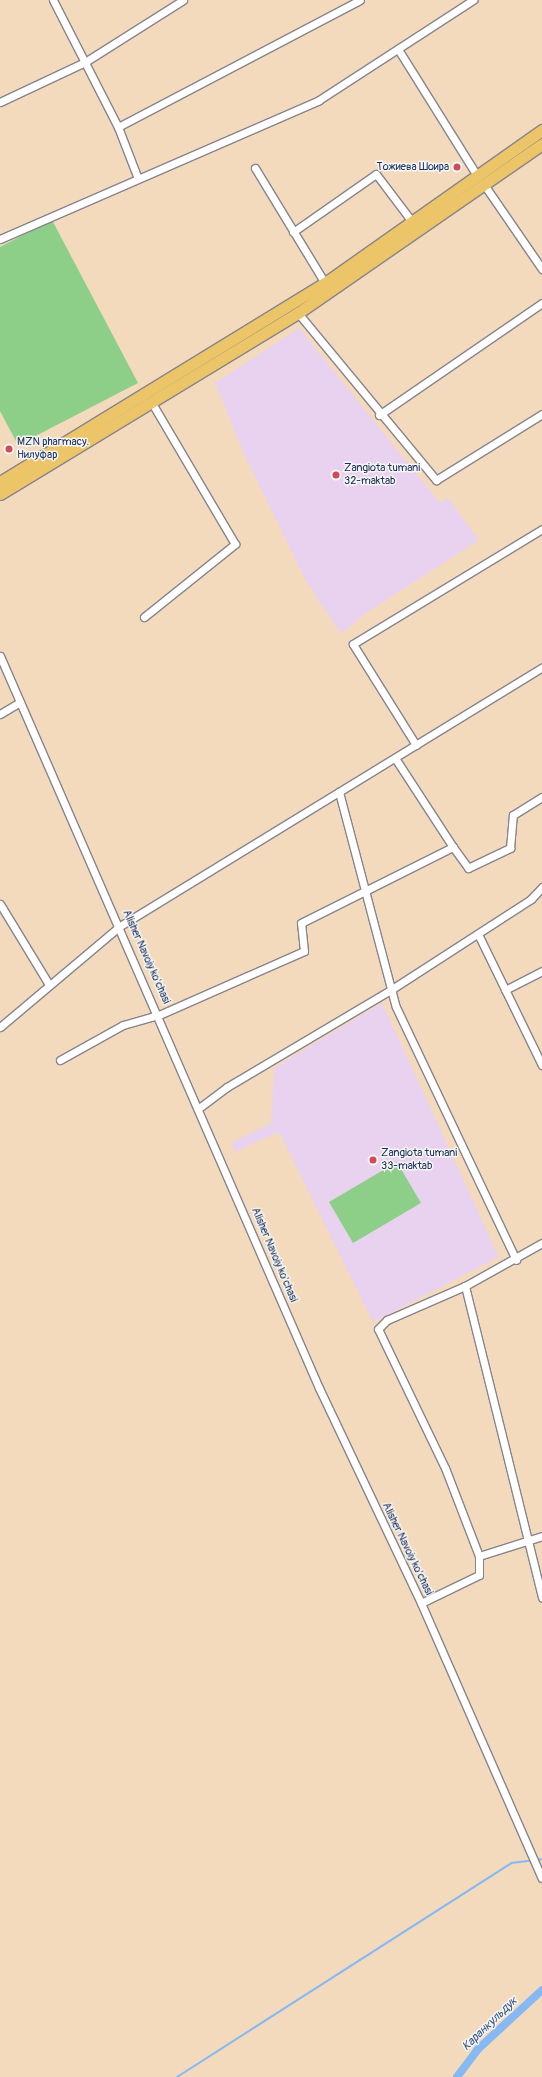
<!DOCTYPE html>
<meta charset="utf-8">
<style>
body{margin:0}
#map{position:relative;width:542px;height:2077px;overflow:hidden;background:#f3dabc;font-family:Pangolin,sans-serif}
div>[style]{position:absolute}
.built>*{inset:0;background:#e8d2ef}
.green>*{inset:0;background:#8dcf88}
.stream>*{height:2px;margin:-1px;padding:0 1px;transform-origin:1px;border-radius:1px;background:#86b9f4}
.canal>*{height:8px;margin:-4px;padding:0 4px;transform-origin:4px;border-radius:4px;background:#86b9f4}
.roads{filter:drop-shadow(1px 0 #87848d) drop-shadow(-1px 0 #87848d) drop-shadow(0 1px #87848d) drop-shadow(0 -1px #87848d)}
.street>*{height:7px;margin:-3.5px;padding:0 3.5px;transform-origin:3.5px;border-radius:3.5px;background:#fff}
.primary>*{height:11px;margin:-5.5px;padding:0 5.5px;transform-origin:5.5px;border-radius:5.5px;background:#ecc569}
.dots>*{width:11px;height:11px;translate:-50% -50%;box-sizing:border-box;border:2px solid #f6f6f2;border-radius:50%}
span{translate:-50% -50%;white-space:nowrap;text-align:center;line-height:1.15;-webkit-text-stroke:3px #f6f6f2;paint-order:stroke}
.poi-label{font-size:11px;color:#1b2f5e}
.right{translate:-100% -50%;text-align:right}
.left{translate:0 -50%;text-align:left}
.street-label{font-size:11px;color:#1b2f5e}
.water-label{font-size:12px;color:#3b588b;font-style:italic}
</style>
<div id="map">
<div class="built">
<i style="clip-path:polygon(299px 328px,440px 503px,448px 498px,479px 540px,366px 613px,341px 634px,306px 581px,243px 452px,215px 383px)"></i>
<i style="clip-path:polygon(382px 1003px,499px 1257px,373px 1322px,279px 1132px,235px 1152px,231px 1143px,271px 1123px,274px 1068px)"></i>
</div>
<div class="green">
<i style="clip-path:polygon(52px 220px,138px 383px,18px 445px,0 411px,0 247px)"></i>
<i style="clip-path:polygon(397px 1162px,421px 1203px,353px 1243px,329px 1202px)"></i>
</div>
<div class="stream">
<i style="left:177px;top:2077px;width:397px;rotate:-32.6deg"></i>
<i style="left:511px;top:1863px;width:31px;rotate:-7deg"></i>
</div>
<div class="canal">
<i style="left:457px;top:2077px;width:34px;rotate:-53deg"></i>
<i style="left:477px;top:2050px;width:88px;rotate:-42.7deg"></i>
</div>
<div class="roads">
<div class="street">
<i style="left:53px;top:0;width:143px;rotate:62.9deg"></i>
<i style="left:118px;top:127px;width:53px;rotate:68.8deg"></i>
<i style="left:398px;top:49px;width:151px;rotate:58deg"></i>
<i style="left:0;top:102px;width:94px;rotate:-25.2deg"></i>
<i style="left:85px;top:62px;width:116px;rotate:-32.3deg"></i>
<i style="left:118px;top:127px;width:273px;rotate:-27.7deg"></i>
<i style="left:255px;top:168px;width:135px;rotate:58.7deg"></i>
<i style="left:485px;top:186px;width:101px;rotate:55.5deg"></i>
<i style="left:293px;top:232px;width:101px;rotate:-34.9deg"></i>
<i style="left:376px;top:174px;width:61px;rotate:52.9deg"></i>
<i style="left:0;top:239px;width:348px;rotate:-23.5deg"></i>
<i style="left:319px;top:100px;width:184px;rotate:-33deg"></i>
<i style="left:298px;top:313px;width:217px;rotate:50.4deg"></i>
<i style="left:436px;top:480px;width:125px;rotate:-31.9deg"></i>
<i style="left:379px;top:415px;width:198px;rotate:-34.5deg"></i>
<i style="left:144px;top:617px;width:117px;rotate:-38.7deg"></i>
<i style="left:235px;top:544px;width:164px;rotate:-120.5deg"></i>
<i style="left:0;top:656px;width:798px;rotate:66.45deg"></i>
<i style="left:319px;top:1388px;width:238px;rotate:64.6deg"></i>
<i style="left:421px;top:1603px;width:300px;rotate:66.3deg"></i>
<i style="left:0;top:714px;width:23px;rotate:-31deg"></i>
<i style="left:416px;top:745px;width:119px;rotate:-122deg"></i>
<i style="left:353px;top:644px;width:221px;rotate:-31.3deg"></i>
<i style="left:395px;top:758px;width:106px;rotate:56.9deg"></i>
<i style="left:339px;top:792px;width:222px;rotate:75.2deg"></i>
<i style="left:396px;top:1007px;width:280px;rotate:64.6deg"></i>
<i style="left:0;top:904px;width:92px;rotate:58.7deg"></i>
<i style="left:478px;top:934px;width:146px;rotate:64deg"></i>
<i style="left:505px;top:990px;width:42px;rotate:-27.2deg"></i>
<i style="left:0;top:1027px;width:157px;rotate:-40.1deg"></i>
<i style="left:120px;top:926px;width:495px;rotate:-31.5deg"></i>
<i style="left:60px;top:1060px;width:72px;rotate:-29.1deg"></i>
<i style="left:123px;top:1025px;width:37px;rotate:-16deg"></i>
<i style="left:159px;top:1015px;width:158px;rotate:-23.8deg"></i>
<i style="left:304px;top:951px;width:28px;rotate:-96deg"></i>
<i style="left:301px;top:923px;width:170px;rotate:-26.6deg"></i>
<i style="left:453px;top:847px;width:26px;rotate:54deg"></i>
<i style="left:468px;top:868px;width:47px;rotate:-25.5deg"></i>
<i style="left:510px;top:848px;width:33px;rotate:-85deg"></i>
<i style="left:513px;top:815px;width:34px;rotate:-32deg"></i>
<i style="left:199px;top:1108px;width:35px;rotate:-37deg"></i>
<i style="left:227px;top:1087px;width:192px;rotate:-30.7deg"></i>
<i style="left:392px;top:989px;width:166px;rotate:-32.9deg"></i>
<i style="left:531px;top:899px;width:16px;rotate:-47deg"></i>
<i style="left:465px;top:1286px;width:321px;rotate:76.1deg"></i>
<i style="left:479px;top:1556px;width:66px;rotate:-17.6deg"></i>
<i style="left:421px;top:1603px;width:64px;rotate:-25.8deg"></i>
<i style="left:479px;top:1575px;width:19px;rotate:-90deg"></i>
<i style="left:479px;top:1556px;width:94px;rotate:-111.1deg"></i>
<i style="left:445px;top:1468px;width:154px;rotate:-115.7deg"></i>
<i style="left:378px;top:1329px;width:13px;rotate:-45deg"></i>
<i style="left:387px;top:1320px;width:85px;rotate:-23.6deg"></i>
<i style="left:465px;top:1286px;width:88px;rotate:-29.2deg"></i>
</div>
<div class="primary">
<i style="left:0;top:482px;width:381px;rotate:-31.5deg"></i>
<i style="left:325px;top:283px;width:266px;rotate:-35.2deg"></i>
<i style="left:0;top:494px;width:349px;rotate:-31.3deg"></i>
<i style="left:298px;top:313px;width:297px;rotate:-34.7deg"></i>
</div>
</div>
<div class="dots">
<i style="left:457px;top:167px;background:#d1495b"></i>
<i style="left:9px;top:449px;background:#d1495b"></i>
<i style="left:336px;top:475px;background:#d1495b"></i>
<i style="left:373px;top:1160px;background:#d1495b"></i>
</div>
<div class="poi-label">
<span class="right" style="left:449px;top:167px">Тожиева Шоира</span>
<span class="left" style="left:17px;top:449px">MZN pharmacy.<br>Нилуфар</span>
<span class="left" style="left:344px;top:475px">Zangiota tumani<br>32-maktab</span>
<span class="left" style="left:381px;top:1160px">Zangiota tumani<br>33-maktab</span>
</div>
<div class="street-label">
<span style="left:146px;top:957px;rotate:66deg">Alisher Navoiy ko'chasi</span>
<span style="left:274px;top:1255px;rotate:67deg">Alisher Navoiy ko'chasi</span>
<span style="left:407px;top:1549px;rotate:64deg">Alisher Navoiy ko'chasi</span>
</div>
<div class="water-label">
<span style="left:490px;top:2024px;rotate:-44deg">Каранкульдук</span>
</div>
</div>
